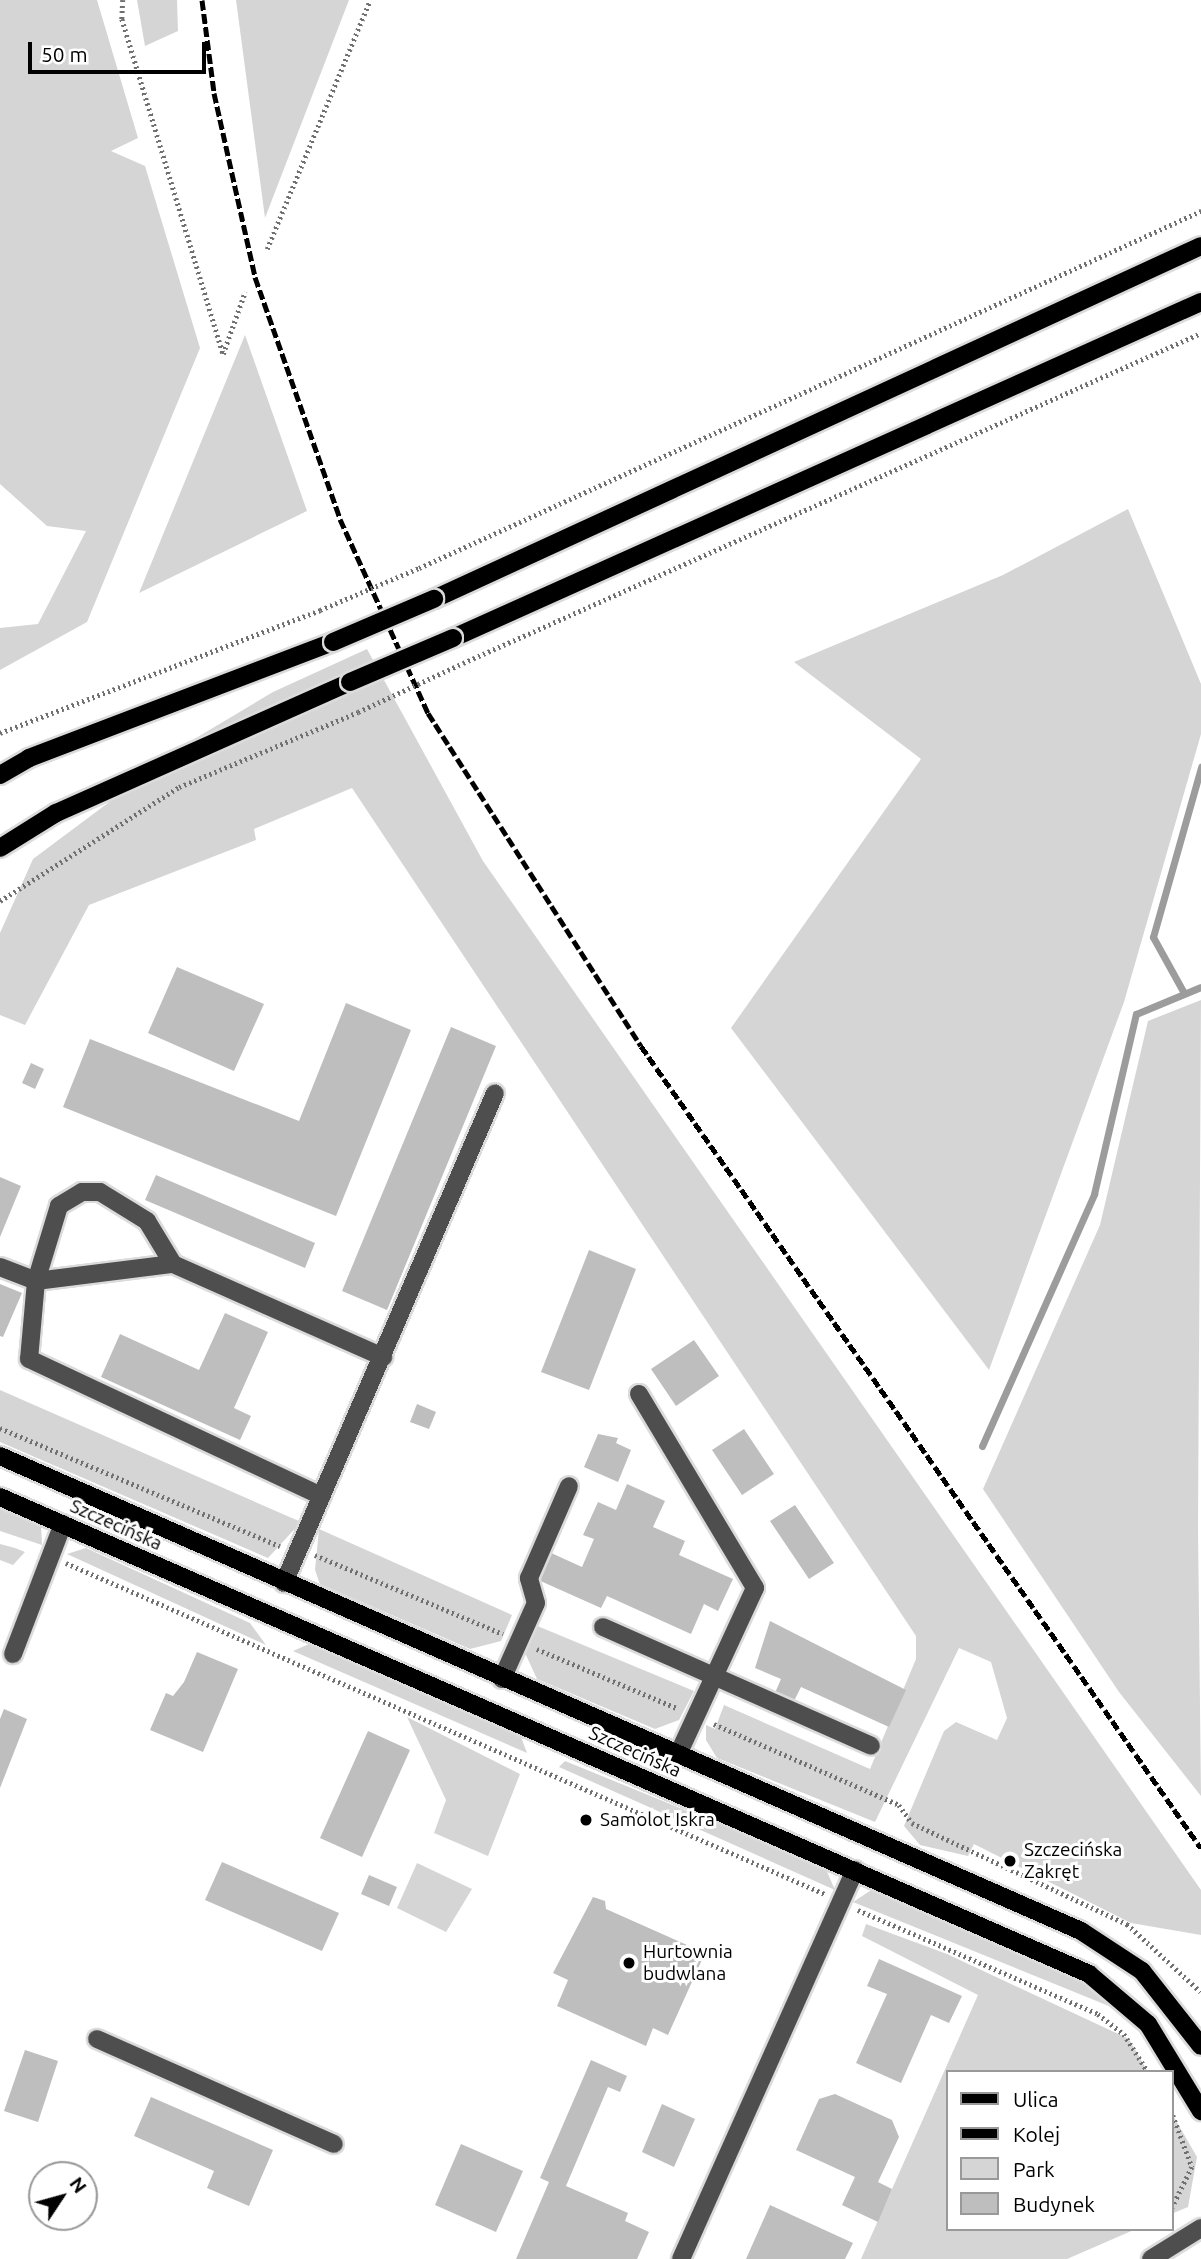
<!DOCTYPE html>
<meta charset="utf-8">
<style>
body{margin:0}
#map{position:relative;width:1201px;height:2259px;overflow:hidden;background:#fff;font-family:Ubuntu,sans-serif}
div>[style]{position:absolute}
.green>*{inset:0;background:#d5d5d5}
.stream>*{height:7px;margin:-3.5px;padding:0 3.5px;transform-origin:3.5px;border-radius:3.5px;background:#9c9c9c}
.building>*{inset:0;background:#bebebe}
.path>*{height:4.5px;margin-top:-2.25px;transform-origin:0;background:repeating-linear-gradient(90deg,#707070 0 2px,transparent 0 5.5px)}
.roads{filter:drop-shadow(2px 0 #dbdbdb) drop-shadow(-2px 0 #dbdbdb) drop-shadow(0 2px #dbdbdb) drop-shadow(0 -2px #dbdbdb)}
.minor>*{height:18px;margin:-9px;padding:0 9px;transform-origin:9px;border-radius:9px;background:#4e4e4e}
.major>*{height:18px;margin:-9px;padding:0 9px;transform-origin:9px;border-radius:9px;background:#000}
.rail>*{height:5px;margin-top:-2.5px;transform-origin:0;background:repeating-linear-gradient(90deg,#000 0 10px,transparent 0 13.5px)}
.path-bridge>*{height:4.5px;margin-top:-2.25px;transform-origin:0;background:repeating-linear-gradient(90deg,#707070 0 2px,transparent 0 5.5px)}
.bridges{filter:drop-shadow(2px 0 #dbdbdb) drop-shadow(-2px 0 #dbdbdb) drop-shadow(0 2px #dbdbdb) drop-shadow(0 -2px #dbdbdb)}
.major-bridge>*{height:18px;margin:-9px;padding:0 9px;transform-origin:9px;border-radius:9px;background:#000}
.dots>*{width:19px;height:19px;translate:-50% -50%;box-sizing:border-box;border:4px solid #fff;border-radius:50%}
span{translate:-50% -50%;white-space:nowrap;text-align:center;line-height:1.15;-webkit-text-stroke:6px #fff;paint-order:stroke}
.street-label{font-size:19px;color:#000}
.poi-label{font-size:19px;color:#000}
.left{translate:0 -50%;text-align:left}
.legend{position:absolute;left:946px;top:2070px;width:228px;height:161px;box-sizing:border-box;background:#fff;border:2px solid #999;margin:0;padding:9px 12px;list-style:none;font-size:21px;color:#000}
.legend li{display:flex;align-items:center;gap:14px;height:35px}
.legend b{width:35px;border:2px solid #999}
.north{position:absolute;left:28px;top:2161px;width:70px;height:70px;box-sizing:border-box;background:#fff;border:2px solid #999;border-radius:50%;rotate:54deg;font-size:19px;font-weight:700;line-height:28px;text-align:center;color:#000}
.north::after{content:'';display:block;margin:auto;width:24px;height:32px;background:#000;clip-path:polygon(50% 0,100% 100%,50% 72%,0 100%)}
.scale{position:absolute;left:28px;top:42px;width:178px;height:32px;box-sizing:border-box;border:4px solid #000;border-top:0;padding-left:9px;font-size:21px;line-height:24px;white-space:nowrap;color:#000;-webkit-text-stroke:5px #fff;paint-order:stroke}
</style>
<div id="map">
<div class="green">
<i style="clip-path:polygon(0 0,97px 0,138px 138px,111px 151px,145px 166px,200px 348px,87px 622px,0 670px,0 628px,38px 624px,86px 531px,47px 526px,0 484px)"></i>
<i style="clip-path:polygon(137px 0,177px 0,178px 31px,145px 46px)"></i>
<i style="clip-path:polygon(236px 0,349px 0,265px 218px)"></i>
<i style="clip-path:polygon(245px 335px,307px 511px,139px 593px)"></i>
<i style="clip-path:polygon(1128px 509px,1201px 684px,1201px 734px,1124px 1002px,989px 1370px,731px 1028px,921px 759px,794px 662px,1003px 575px)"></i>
<i style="clip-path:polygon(367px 649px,483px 861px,1201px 1890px,1201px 1935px,1131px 1923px,974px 1844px,968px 1856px,920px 1845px,904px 1826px,944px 1731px,956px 1722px,997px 1740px,1007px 1718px,991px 1662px,959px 1648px,875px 1822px,717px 1758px,706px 1740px,706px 1725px,715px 1729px,724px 1705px,870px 1769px,916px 1659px,916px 1636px,352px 788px,254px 829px,256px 840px,89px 905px,25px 1025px,0 1015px,0 933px,33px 859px,191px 741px,273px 692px)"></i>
<i style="clip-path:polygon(1201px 1000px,1198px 1528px,1201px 1796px,1119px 1692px,983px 1489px,1100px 1225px,1148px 1021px)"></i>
<i style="clip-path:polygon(0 1390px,301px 1522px,268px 1558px,0 1442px)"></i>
<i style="clip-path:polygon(0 1509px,41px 1526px,42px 1545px,0 1531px)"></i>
<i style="clip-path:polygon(319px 1529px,512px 1615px,501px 1641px,470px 1649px,320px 1584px,315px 1570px)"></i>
<i style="clip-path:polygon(0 1544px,15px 1548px,25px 1552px,13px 1565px,0 1560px)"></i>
<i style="clip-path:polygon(86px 1548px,250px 1623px,266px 1645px,67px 1554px)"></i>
<i style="clip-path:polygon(535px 1625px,694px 1691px,679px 1720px,655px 1729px,537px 1679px,525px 1653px)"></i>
<i style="clip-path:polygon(309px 1644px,521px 1737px,527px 1753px,293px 1651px)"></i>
<i style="clip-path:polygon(407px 1717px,520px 1774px,488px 1856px,434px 1833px,446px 1800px)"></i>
<i style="clip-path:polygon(565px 1761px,825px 1867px,835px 1890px,559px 1767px)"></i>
<i style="clip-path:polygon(417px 1863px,472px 1889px,446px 1932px,397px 1908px)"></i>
<i style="clip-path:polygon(876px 1887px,1139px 2002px,1158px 2026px,853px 1902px)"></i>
<i style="clip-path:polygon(866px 1924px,947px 1954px,1129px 2039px,1148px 2072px,947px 2072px,947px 2229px,1136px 2229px,1067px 2259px,861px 2259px,978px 1995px,862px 1936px)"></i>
<i style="clip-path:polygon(1171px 2112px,1197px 2157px,1188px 2207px,1171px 2214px)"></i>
</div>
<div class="stream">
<i style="left:1184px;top:993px;width:64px;rotate:-119deg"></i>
<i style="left:1153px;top:937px;width:177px;rotate:-74.2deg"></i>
<i style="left:982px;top:1446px;width:276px;rotate:-66deg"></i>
<i style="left:1094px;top:1194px;width:185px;rotate:-76.9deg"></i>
<i style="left:1136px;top:1014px;width:70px;rotate:-22.6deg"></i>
</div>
<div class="building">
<i style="clip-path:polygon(177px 967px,264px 1004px,234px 1071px,148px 1033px)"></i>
<i style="clip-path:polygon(346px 1003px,411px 1030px,336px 1216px,63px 1107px,90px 1039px,299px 1121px)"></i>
<i style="clip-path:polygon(451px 1027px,496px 1046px,387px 1310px,342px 1291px)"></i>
<i style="clip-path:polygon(31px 1063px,44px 1069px,35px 1089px,22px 1083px)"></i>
<i style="clip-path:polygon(156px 1175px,315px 1243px,305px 1268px,145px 1200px)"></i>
<i style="clip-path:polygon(0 1177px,21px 1186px,0 1237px)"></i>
<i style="clip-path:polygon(589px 1250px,636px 1269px,589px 1390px,541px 1372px)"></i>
<i style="clip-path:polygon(0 1284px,22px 1293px,3px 1337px,0 1336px)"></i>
<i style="clip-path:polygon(225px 1313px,268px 1332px,234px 1408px,251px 1416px,240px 1440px,101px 1377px,120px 1334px,199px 1370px)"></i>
<i style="clip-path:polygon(694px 1340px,719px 1376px,676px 1406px,651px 1369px)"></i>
<i style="clip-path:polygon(417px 1404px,436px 1412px,429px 1429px,410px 1422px)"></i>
<i style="clip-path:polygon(744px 1429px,774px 1474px,742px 1495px,712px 1450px)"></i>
<i style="clip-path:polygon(598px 1434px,618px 1438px,616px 1443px,631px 1450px,618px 1482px,584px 1467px)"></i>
<i style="clip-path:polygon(627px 1484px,665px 1501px,653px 1527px,685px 1541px,679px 1555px,733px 1579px,718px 1611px,704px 1604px,691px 1634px,607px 1596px,601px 1608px,536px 1579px,549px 1552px,582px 1567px,594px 1539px,583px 1535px,598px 1502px,616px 1510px)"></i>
<i style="clip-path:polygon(795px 1505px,834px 1563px,809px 1579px,770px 1521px)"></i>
<i style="clip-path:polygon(770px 1621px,906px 1690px,889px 1727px,801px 1687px,794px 1701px,775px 1693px,781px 1679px,755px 1668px)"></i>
<i style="clip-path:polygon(197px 1652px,238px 1669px,203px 1752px,150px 1730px,166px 1693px,173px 1696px,184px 1682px)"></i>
<i style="clip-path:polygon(4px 1709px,27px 1719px,0 1788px,0 1719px)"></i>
<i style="clip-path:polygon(368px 1731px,410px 1750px,362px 1857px,320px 1838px)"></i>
<i style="clip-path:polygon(222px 1862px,339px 1913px,322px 1951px,205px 1900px)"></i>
<i style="clip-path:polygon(369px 1875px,397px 1887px,389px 1906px,361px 1894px)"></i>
<i style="clip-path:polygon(593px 1897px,605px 1901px,606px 1909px,705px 1953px,668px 2035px,653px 2028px,646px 2046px,557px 2006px,568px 1980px,553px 1973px)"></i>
<i style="clip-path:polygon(879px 1959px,962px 1996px,949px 2023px,931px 2015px,901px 2083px,856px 2063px,887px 1994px,867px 1986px)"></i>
<i style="clip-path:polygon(25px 2050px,58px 2061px,38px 2122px,4px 2111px)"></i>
<i style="clip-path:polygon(591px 2060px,627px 2076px,620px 2092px,608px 2087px,566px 2186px,628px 2213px,625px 2221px,649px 2232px,637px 2259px,516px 2259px,549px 2182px,540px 2178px)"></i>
<i style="clip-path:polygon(835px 2094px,892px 2120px,899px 2137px,878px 2182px,892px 2189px,878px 2222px,842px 2205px,855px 2177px,796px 2150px,819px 2099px)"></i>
<i style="clip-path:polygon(151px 2097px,273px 2150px,249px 2206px,207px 2188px,214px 2171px,134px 2136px)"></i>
<i style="clip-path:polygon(662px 2104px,695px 2119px,674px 2167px,642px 2152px)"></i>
<i style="clip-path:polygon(461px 2144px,523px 2171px,496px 2232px,435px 2205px)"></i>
<i style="clip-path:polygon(770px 2205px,853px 2243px,845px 2259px,746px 2259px)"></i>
</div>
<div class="path">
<i style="left:123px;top:0;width:19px;rotate:93deg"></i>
<i style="left:122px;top:19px;width:350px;rotate:73.2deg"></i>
<i style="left:267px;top:249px;width:269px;rotate:-67.5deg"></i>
<i style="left:223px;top:354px;width:66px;rotate:-70.5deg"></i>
<i style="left:419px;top:568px;width:860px;rotate:-24.54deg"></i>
<i style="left:463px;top:663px;width:808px;rotate:-24.09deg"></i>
<i style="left:0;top:733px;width:343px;rotate:-21deg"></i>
<i style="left:0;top:901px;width:212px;rotate:-32.5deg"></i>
<i style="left:179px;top:787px;width:194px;rotate:-22.7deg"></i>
<i style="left:0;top:1428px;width:304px;rotate:22.9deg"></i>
<i style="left:315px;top:1555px;width:204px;rotate:22.8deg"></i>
<i style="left:66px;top:1563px;width:828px;rotate:23.56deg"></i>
<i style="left:537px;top:1649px;width:152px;rotate:22.9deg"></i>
<i style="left:714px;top:1724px;width:202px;rotate:23.6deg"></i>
<i style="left:899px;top:1805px;width:22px;rotate:54deg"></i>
<i style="left:912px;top:1823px;width:238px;rotate:25.2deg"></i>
<i style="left:1127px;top:1924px;width:100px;rotate:42.6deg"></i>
<i style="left:858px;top:1910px;width:262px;rotate:23.4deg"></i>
<i style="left:1098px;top:2014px;width:33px;rotate:38deg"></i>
<i style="left:1124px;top:2034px;width:45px;rotate:57.7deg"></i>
<i style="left:1171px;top:2110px;width:61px;rotate:69.8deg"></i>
<i style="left:1192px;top:2167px;width:48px;rotate:116deg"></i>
</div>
<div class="roads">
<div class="minor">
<i style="left:173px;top:1264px;width:50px;rotate:-121.2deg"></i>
<i style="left:147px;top:1221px;width:55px;rotate:-148.3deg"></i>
<i style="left:100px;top:1192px;width:18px;rotate:180deg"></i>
<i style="left:82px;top:1192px;width:27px;rotate:149deg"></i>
<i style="left:59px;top:1206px;width:78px;rotate:107deg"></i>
<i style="left:36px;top:1281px;width:138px;rotate:-7.1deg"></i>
<i style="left:173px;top:1264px;width:230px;rotate:23.9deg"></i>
<i style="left:0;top:1267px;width:39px;rotate:21deg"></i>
<i style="left:36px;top:1281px;width:78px;rotate:95.1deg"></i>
<i style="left:29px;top:1359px;width:323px;rotate:25.1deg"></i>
<i style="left:639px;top:1394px;width:226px;rotate:59.1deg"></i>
<i style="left:755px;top:1588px;width:186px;rotate:114.8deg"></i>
<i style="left:284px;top:1583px;width:533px;rotate:-66.7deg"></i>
<i style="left:603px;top:1627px;width:293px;rotate:23.9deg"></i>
<i style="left:13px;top:1654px;width:139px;rotate:-69deg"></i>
<i style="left:502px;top:1679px;width:83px;rotate:-65.9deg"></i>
<i style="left:536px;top:1603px;width:26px;rotate:-106deg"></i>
<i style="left:529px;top:1578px;width:100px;rotate:-66.5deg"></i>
<i style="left:97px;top:2039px;width:259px;rotate:23.9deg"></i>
<i style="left:681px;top:2259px;width:426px;rotate:-65.9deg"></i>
<i style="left:1151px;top:2259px;width:59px;rotate:-31.8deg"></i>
</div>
<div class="major">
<i style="left:434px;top:599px;width:844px;rotate:-24.71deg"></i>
<i style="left:453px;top:638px;width:820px;rotate:-24.19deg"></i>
<i style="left:0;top:775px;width:34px;rotate:-30deg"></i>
<i style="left:29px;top:758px;width:325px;rotate:-20.9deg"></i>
<i style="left:0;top:848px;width:66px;rotate:-32deg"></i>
<i style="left:56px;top:813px;width:322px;rotate:-24deg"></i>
<i style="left:0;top:1456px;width:1181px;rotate:23.72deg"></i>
<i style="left:1081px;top:1931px;width:73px;rotate:33.3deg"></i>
<i style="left:1142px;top:1971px;width:95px;rotate:51.8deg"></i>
<i style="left:0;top:1497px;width:1189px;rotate:23.65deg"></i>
<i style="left:1089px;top:1974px;width:77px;rotate:40.3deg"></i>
<i style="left:1148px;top:2024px;width:102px;rotate:58.7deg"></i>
</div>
</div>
<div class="rail">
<i style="left:202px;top:0;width:94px;rotate:82.6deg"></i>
<i style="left:214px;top:93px;width:189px;rotate:77.4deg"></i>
<i style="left:255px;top:277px;width:256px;rotate:70.6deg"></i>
<i style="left:340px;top:519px;width:213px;rotate:65.6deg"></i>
<i style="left:428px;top:713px;width:395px;rotate:57.4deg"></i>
<i style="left:641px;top:1046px;width:978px;rotate:55.08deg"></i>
</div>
<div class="path-bridge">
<i style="left:320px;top:610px;width:108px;rotate:-23deg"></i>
<i style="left:358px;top:712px;width:116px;rotate:-25deg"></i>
</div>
<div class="bridges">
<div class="major-bridge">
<i style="left:333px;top:642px;width:110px;rotate:-23.1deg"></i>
<i style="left:350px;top:682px;width:112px;rotate:-23.1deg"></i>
</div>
</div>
<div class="dots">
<i style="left:586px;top:1820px;background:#000"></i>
<i style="left:1010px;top:1861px;background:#000"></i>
<i style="left:629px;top:1963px;background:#000"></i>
</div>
<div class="street-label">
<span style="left:116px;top:1525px;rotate:24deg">Szczecińska</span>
<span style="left:635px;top:1752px;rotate:24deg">Szczecińska</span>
</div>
<div class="poi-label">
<span class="left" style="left:600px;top:1820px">Samolot Iskra</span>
<span class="left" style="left:1024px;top:1861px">Szczecińska<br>Zakręt</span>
<span class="left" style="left:643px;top:1963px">Hurtownia<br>budwlana</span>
</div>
<ul class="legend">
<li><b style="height:9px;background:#000"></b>Ulica</li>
<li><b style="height:9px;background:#000"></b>Kolej</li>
<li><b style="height:19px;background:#d5d5d5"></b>Park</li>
<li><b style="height:19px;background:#bebebe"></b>Budynek</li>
</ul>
<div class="north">N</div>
<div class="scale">50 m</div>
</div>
